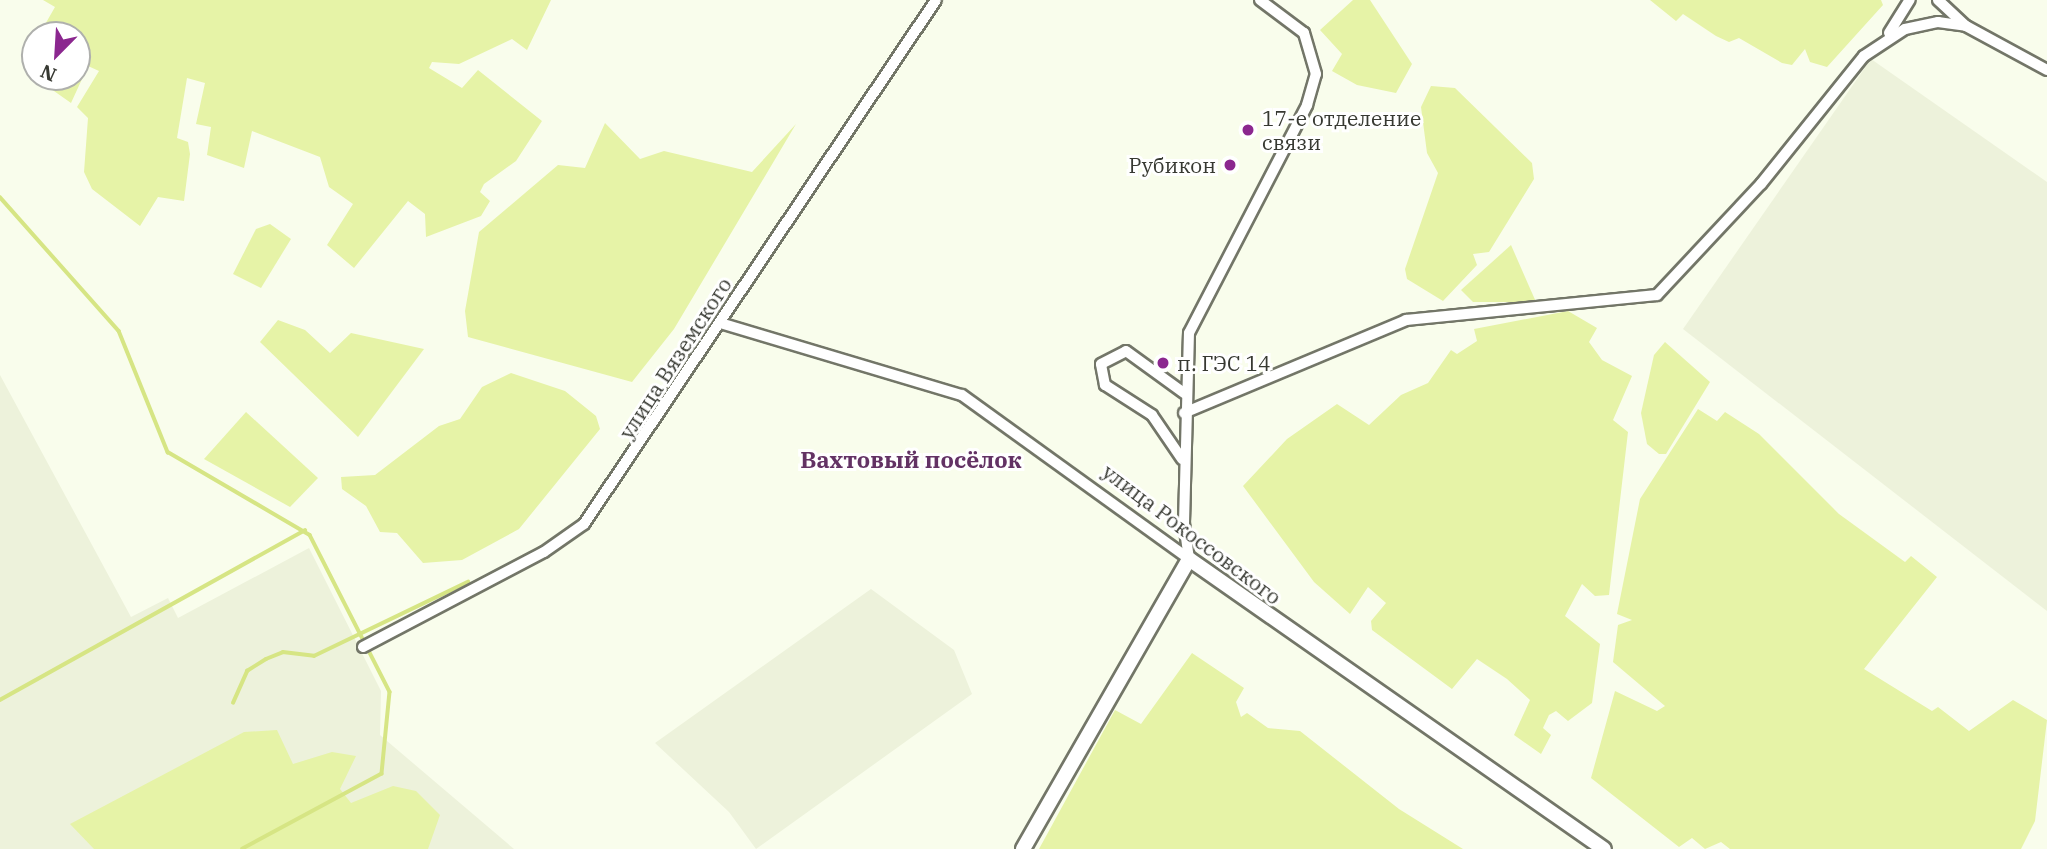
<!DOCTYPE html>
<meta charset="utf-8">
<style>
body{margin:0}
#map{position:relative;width:2047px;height:849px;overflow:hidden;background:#f9fdec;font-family:"IBM Plex Serif",serif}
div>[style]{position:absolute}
.built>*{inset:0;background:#edf2db}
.green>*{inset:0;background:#e6f3a7}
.stream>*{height:3.5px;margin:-1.75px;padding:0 1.75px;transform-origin:1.75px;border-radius:1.75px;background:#d6e584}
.roads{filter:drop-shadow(2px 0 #737668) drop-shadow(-2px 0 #737668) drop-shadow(0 2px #737668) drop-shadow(0 -2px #737668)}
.minor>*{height:10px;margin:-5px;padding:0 5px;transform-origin:5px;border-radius:5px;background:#fff}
.tertiary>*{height:14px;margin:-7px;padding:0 7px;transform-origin:7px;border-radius:7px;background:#fff}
.dots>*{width:19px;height:19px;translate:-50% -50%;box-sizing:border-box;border:4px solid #fff;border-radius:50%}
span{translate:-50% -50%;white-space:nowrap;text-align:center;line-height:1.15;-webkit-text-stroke:6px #fff;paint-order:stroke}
.poi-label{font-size:21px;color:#373932}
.left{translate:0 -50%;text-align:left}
.right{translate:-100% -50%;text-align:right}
.street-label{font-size:21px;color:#373932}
.neighbourhood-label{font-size:23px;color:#633264;font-weight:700}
.north{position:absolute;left:21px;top:21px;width:70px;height:70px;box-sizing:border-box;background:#fff;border:2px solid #afb0ad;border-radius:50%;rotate:204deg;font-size:19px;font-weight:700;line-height:28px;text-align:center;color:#373932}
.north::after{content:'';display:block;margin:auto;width:24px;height:32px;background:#8b278f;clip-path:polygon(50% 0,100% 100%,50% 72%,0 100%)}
</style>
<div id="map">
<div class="built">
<i style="clip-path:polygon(1871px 59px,2047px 182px,2047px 611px,1683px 329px)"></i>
<i style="clip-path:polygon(0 375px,131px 617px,168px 598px,178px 618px,309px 548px,381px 691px,380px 735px,514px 849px,0 849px)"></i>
<i style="clip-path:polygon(871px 589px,954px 650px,972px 694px,756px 849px,729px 812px,655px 743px)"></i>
</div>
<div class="green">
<i style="clip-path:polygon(43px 0,551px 0,527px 50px,512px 39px,459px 64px,432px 62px,429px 68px,462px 88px,478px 70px,542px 121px,516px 161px,484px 184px,480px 192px,490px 201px,481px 216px,426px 237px,425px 214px,408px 201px,354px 268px,327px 245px,353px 204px,329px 187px,320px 157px,252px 131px,244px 168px,207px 155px,211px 127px,196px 124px,205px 83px,187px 78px,177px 138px,188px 142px,190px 154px,184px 201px,158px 197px,140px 226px,92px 189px,84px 172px,88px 118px,77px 107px,99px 71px,88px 66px,71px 103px,27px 72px,35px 44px,35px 77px,77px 77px,77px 35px,39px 35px,55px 7px)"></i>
<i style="clip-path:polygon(1353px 0,1370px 0,1412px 64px,1396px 93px,1357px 85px,1332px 71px,1342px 54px,1320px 30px)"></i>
<i style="clip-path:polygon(1650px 0,1881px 0,1883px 5px,1827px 67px,1810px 62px,1805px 49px,1792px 65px,1782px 63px,1739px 38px,1729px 42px,1716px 36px,1683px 14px,1676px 21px)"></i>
<i style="clip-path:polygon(1431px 86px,1455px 88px,1532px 163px,1534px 179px,1489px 252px,1473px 254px,1477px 265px,1443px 301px,1407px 279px,1405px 269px,1438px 173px,1427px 153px,1421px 107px)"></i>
<i style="clip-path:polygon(605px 123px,640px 159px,664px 151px,752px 172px,796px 124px,674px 329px,632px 382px,468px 337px,465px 311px,479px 232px,558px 165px,585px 168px)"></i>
<i style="clip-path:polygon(270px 224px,291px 239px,261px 288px,233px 274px,256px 229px)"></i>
<i style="clip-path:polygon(1511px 245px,1536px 302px,1473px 302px,1461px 290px)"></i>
<i style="clip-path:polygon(1568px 311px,1597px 328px,1589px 342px,1602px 360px,1632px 376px,1613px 420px,1628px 432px,1609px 595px,1595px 596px,1582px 584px,1565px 616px,1600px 644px,1592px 703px,1568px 721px,1556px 711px,1549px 715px,1543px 728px,1551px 735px,1541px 754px,1514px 735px,1530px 700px,1507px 679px,1477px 659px,1452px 689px,1372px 630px,1371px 621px,1386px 603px,1368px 587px,1350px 614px,1314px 582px,1243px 486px,1287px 439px,1337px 404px,1369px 425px,1401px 395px,1428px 383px,1451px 350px,1457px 354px,1477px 341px,1474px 329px)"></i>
<i style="clip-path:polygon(278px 320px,305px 330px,330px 353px,351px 333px,424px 349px,358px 437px,260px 342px)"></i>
<i style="clip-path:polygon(1665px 342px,1710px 382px,1666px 454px,1659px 454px,1647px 444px,1641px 413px,1654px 355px)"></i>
<i style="clip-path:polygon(511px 373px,565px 391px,596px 416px,600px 429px,519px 529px,462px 560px,423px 563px,397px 533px,380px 532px,366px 506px,342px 489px,341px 477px,375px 475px,439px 426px,460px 419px,482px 387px)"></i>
<i style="clip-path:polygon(1698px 409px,1717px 421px,1725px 412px,1759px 434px,1839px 514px,1905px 562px,1911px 556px,1937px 577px,1864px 669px,1932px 711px,1938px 707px,1969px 731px,2013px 700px,2047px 720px,2035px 821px,2021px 849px,1730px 849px,1721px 842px,1705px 849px,1692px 838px,1679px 847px,1591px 778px,1615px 691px,1657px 711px,1665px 706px,1613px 662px,1618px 625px,1632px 620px,1617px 614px,1640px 499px)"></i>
<i style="clip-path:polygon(246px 412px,318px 478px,290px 507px,204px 459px)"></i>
<i style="clip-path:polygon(1192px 653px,1244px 688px,1236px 702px,1241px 717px,1247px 713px,1268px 728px,1300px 731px,1399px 809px,1463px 849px,1039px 849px,1115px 710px,1141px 724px)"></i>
<i style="clip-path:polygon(277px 730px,293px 764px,332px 752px,356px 756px,340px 789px,351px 803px,393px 786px,416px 791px,440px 815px,428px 849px,94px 849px,70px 824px,244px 732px)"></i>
</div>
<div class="stream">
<i style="left:0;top:197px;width:179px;rotate:48.4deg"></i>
<i style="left:119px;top:331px;width:131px;rotate:68deg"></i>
<i style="left:168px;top:452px;width:164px;rotate:30.3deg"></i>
<i style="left:310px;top:535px;width:176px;rotate:63deg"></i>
<i style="left:390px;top:692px;width:82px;rotate:95.6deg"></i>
<i style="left:382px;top:774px;width:158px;rotate:151.7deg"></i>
<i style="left:0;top:700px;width:349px;rotate:-29.1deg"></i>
<i style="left:233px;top:703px;width:35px;rotate:-66deg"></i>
<i style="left:247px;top:671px;width:22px;rotate:-32deg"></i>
<i style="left:266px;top:659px;width:18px;rotate:-22deg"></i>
<i style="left:283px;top:652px;width:31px;rotate:7deg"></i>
<i style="left:314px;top:656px;width:171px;rotate:-25.7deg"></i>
</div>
<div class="roads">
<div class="minor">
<i style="left:1938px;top:0;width:38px;rotate:43deg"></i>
<i style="left:1966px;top:26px;width:92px;rotate:28.5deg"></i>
<i style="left:1889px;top:33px;width:39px;rotate:-58deg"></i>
<i style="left:720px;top:323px;width:252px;rotate:16.6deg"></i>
<i style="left:962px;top:395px;width:280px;rotate:35.8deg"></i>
<i style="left:1184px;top:413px;width:241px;rotate:-22.7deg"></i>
<i style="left:1406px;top:320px;width:252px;rotate:-5.7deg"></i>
<i style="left:1657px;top:295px;width:152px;rotate:-46.9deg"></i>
<i style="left:1761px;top:184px;width:164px;rotate:-51.2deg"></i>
<i style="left:1864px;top:56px;width:49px;rotate:-33.4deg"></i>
<i style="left:1905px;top:29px;width:34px;rotate:-12deg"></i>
<i style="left:1938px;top:22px;width:28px;rotate:8deg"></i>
<i style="left:1182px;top:459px;width:53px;rotate:-124.3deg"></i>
<i style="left:1152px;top:415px;width:56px;rotate:-147.4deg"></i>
<i style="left:1105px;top:385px;width:21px;rotate:-101deg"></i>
<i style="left:1101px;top:364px;width:28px;rotate:-27deg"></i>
<i style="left:1126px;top:351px;width:72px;rotate:35.9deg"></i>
<i style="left:1189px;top:559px;width:36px;rotate:-98deg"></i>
<i style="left:1184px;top:523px;width:190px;rotate:-88.5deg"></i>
<i style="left:1189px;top:333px;width:257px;rotate:-62.6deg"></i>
<i style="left:1307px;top:105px;width:32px;rotate:-74deg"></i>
<i style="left:1316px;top:74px;width:43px;rotate:-106.3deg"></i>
<i style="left:1304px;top:33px;width:55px;rotate:-143.1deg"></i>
<i style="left:363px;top:647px;width:204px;rotate:-27.7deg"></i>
<i style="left:544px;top:552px;width:49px;rotate:-35deg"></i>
<i style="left:584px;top:524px;width:631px;rotate:-56.11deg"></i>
</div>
<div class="tertiary">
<i style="left:1023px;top:849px;width:334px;rotate:-60.2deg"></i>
<i style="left:1189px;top:559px;width:506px;rotate:34.95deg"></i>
</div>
</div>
<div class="dots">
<i style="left:1248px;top:130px;background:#8b278f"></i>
<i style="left:1230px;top:165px;background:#8b278f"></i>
<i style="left:1163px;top:363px;background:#8b278f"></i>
</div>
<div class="poi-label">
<span class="left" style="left:1262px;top:130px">17-е отделение<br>связи</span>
<span class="right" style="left:1216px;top:165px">Рубикон</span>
<span class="left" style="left:1177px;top:363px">п. ГЭС 14</span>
</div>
<div class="street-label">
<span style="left:675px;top:358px;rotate:-57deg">улица Вяземского</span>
<span style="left:1192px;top:534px;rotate:37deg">улица Рокоссовского</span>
</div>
<div class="neighbourhood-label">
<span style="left:911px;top:459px">Вахтовый посёлок</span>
</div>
<div class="north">N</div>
</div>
